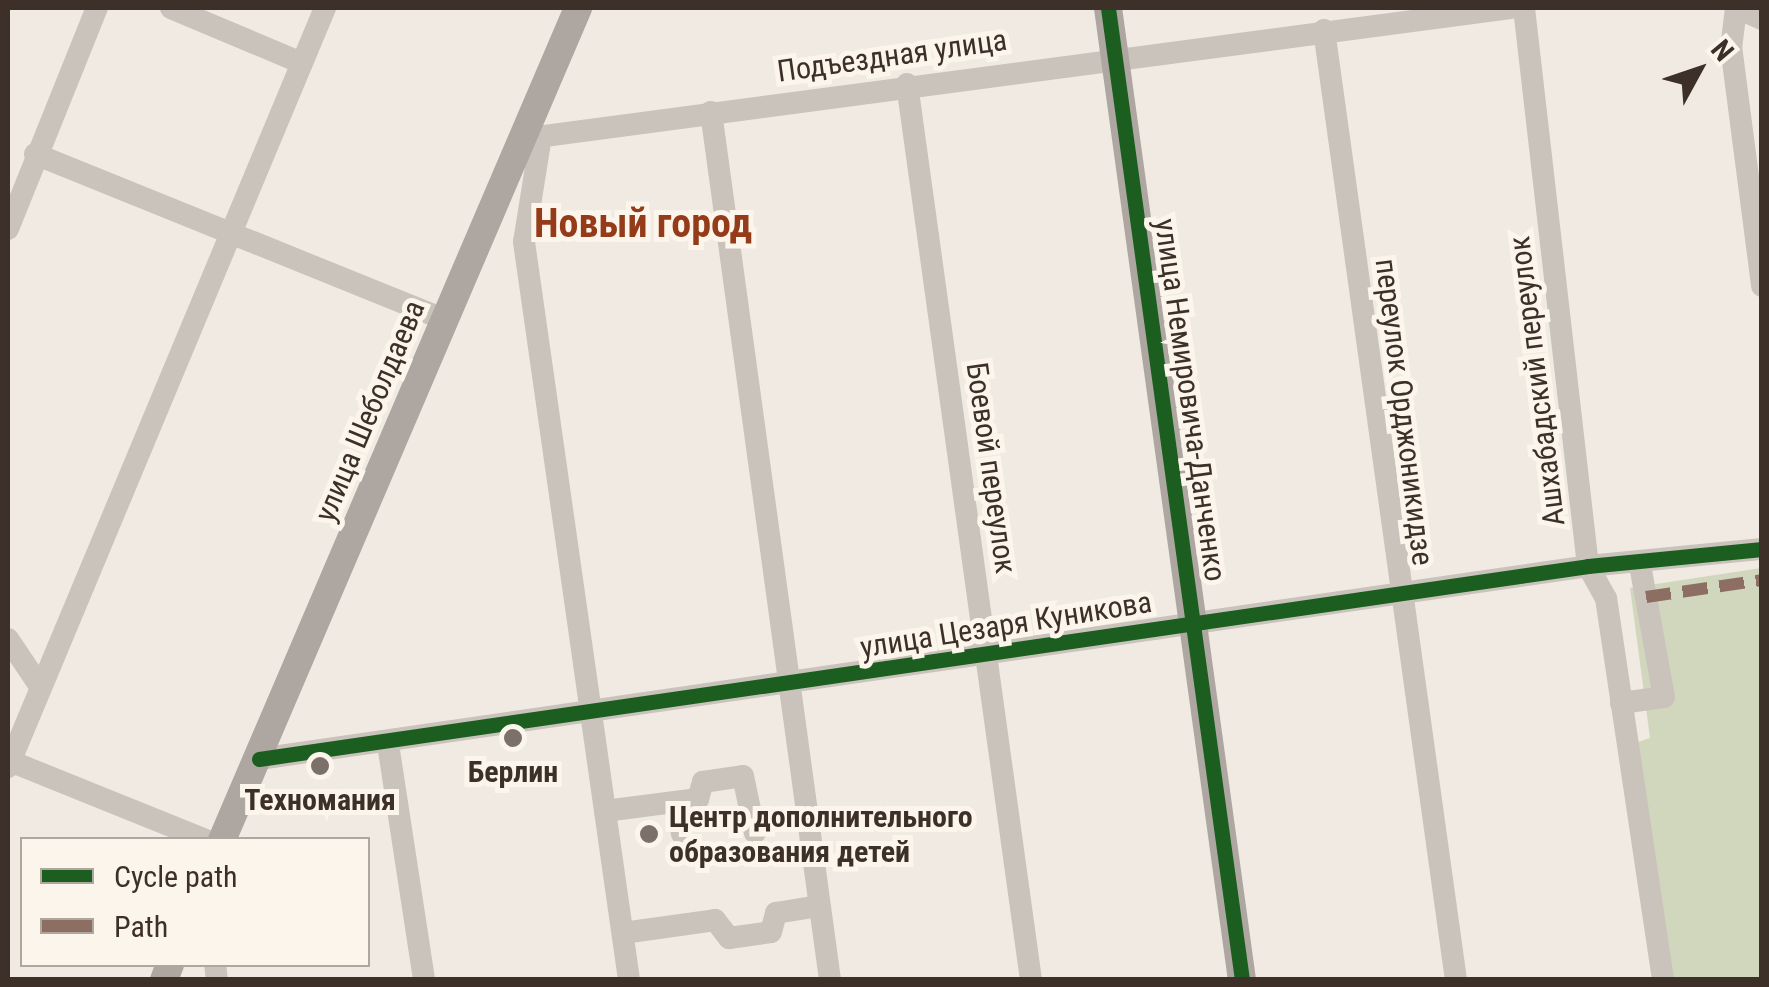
<!DOCTYPE html>
<meta charset="utf-8">
<style>
body{margin:0}
#map{position:relative;width:1769px;height:987px;overflow:hidden;background:#f0eae3;font-family:"Roboto Condensed",sans-serif}
div>[style]{position:absolute}
.green>*{inset:0;background:#d1d7bc}
.minor>*{height:22px;margin:-11px;padding:0 11px;transform-origin:11px;border-radius:11px;background:#c9c3bc}
.major>*{height:28px;margin:-14px;padding:0 14px;transform-origin:14px;border-radius:14px;background:#aea7a1}
.quiet>*{height:12px;margin-top:-6px;transform-origin:0;background:repeating-linear-gradient(90deg,#8d6e63 0 25px,transparent 0 37px)}
.cycleway>*{height:15px;margin:-7.5px;padding:0 7.5px;transform-origin:7.5px;border-radius:7.5px;background:#1b5e20}
.dots>*{width:28px;height:28px;translate:-50% -50%;box-sizing:border-box;border:5px solid #fcf5ec;border-radius:50%}
span{translate:-50% -50%;white-space:nowrap;text-align:center;line-height:1.15;-webkit-text-stroke:10px #fcf5ec;paint-order:stroke}
.street-label{font-size:30px;color:#3c3029}
.poi-label{font-size:30px;color:#3c3029;font-weight:700}
.left{translate:0 -50%;text-align:left}
.district-label{font-size:40px;color:#943b19;font-weight:700}
.frame{position:absolute;inset:0;border:10px solid #3c3029;pointer-events:none}
.legend{position:absolute;left:20px;top:837px;width:350px;height:130px;box-sizing:border-box;background:#fcf5ec;border:2px solid #afa69e;margin:0;padding:12px 18px;list-style:none;font-size:30px;color:#3c3029}
.legend li{display:flex;align-items:center;gap:20px;height:50px}
.legend b{width:50px;border:2px solid #afa69e}
.north{position:absolute;left:1649px;top:20px;width:100px;height:100px;-webkit-text-stroke:8px #fcf5ec;paint-order:stroke;rotate:50deg;font-size:28px;font-weight:700;line-height:40px;text-align:center;color:#3c3029}
.north::after{content:'';display:block;margin:auto;width:35px;height:45px;background:#3c3029;clip-path:polygon(50% 0,100% 100%,50% 72%,0 100%)}
</style>
<div id="map">
<div class="green">
<i style="clip-path:polygon(1761px 568px,1761px 979px,1670px 979px,1638px 742px,1650px 738px,1630px 588px)"></i>
</div>
<div class="minor">
<i style="left:171px;top:8px;width:142px;rotate:22.8deg"></i>
<i style="left:1524px;top:8px;width:562px;rotate:83.46deg"></i>
<i style="left:1588px;top:566px;width:37px;rotate:61deg"></i>
<i style="left:1606px;top:598px;width:386px;rotate:81.5deg"></i>
<i style="left:1736px;top:8px;width:38px;rotate:97deg"></i>
<i style="left:1731px;top:46px;width:242px;rotate:82.6deg"></i>
<i style="left:1737px;top:8px;width:27px;rotate:24deg"></i>
<i style="left:1324px;top:30px;width:959px;rotate:82.09deg"></i>
<i style="left:907px;top:84px;width:905px;rotate:82.12deg"></i>
<i style="left:711px;top:112px;width:876px;rotate:82.19deg"></i>
<i style="left:541px;top:136px;width:107px;rotate:99.1deg"></i>
<i style="left:524px;top:242px;width:745px;rotate:81.9deg"></i>
<i style="left:522px;top:139px;width:997px;rotate:-7.55deg"></i>
<i style="left:35px;top:154px;width:441px;rotate:22deg"></i>
<i style="left:8px;top:229px;width:238px;rotate:-68.1deg"></i>
<i style="left:8px;top:639px;width:55px;rotate:56deg"></i>
<i style="left:1621px;top:703px;width:43px;rotate:-7.9deg"></i>
<i style="left:1664px;top:697px;width:134px;rotate:-100.3deg"></i>
<i style="left:388px;top:744px;width:239px;rotate:81.3deg"></i>
<i style="left:259px;top:759px;width:1343px;rotate:-8.26deg"></i>
<i style="left:1588px;top:566px;width:175px;rotate:-5.6deg"></i>
<i style="left:10px;top:761px;width:211px;rotate:22deg"></i>
<i style="left:8px;top:767px;width:823px;rotate:-67.33deg"></i>
<i style="left:678px;top:802px;width:32px;rotate:83deg"></i>
<i style="left:605px;top:811px;width:94px;rotate:-7.4deg"></i>
<i style="left:698px;top:799px;width:18px;rotate:-74deg"></i>
<i style="left:703px;top:782px;width:40px;rotate:-8.5deg"></i>
<i style="left:743px;top:776px;width:58px;rotate:78.1deg"></i>
<i style="left:623px;top:933px;width:93px;rotate:-8deg"></i>
<i style="left:715px;top:920px;width:23px;rotate:52deg"></i>
<i style="left:729px;top:938px;width:42px;rotate:-8.1deg"></i>
<i style="left:771px;top:932px;width:20px;rotate:-75deg"></i>
<i style="left:776px;top:913px;width:44px;rotate:-9.2deg"></i>
<i style="left:215px;top:964px;width:16px;rotate:83deg"></i>
</div>
<div class="major">
<i style="left:1108px;top:8px;width:981px;rotate:82.15deg"></i>
<i style="left:222px;top:840px;width:905px;rotate:-66.83deg"></i>
<i style="left:164px;top:980px;width:17px;rotate:-69deg"></i>
</div>
<div class="quiet">
<i style="left:1646px;top:597px;width:117px;rotate:-8.3deg"></i>
</div>
<div class="cycleway">
<i style="left:1108px;top:8px;width:981px;rotate:82.15deg"></i>
<i style="left:259px;top:759px;width:1343px;rotate:-8.26deg"></i>
<i style="left:1588px;top:566px;width:175px;rotate:-5.6deg"></i>
</div>
<div class="dots">
<i style="left:513px;top:738px;background:#7b716a"></i>
<i style="left:320px;top:766px;background:#7b716a"></i>
<i style="left:649px;top:834px;background:#7b716a"></i>
</div>
<div class="street-label">
<span style="left:892px;top:56px;rotate:-8deg">Подъездная улица</span>
<span style="left:1537px;top:381px;rotate:-97deg">Ашхабадский переулок</span>
<span style="left:1190px;top:400px;rotate:82deg">улица Немировича-Данченко</span>
<span style="left:370px;top:411px;rotate:-67deg">улица Шеболдаева</span>
<span style="left:1404px;top:412px;rotate:83deg">переулок Орджоникидзе</span>
<span style="left:991px;top:468px;rotate:82deg">Боевой переулок</span>
<span style="left:1006px;top:625px;rotate:-9deg">улица Цезаря Куникова</span>
</div>
<div class="poi-label">
<span style="left:513px;top:772px">Берлин</span>
<span style="left:320px;top:800px">Техномания</span>
<span class="left" style="left:669px;top:834px">Центр дополнительного<br>образования детей</span>
</div>
<div class="district-label">
<span style="left:643px;top:224px">Новый город</span>
</div>
<div class="frame"></div>
<ul class="legend">
<li><b style="height:12px;background:#1b5e20"></b>Cycle path</li>
<li><b style="height:12px;background:#8d6e63"></b>Path</li>
</ul>
<div class="north">N</div>
</div>
